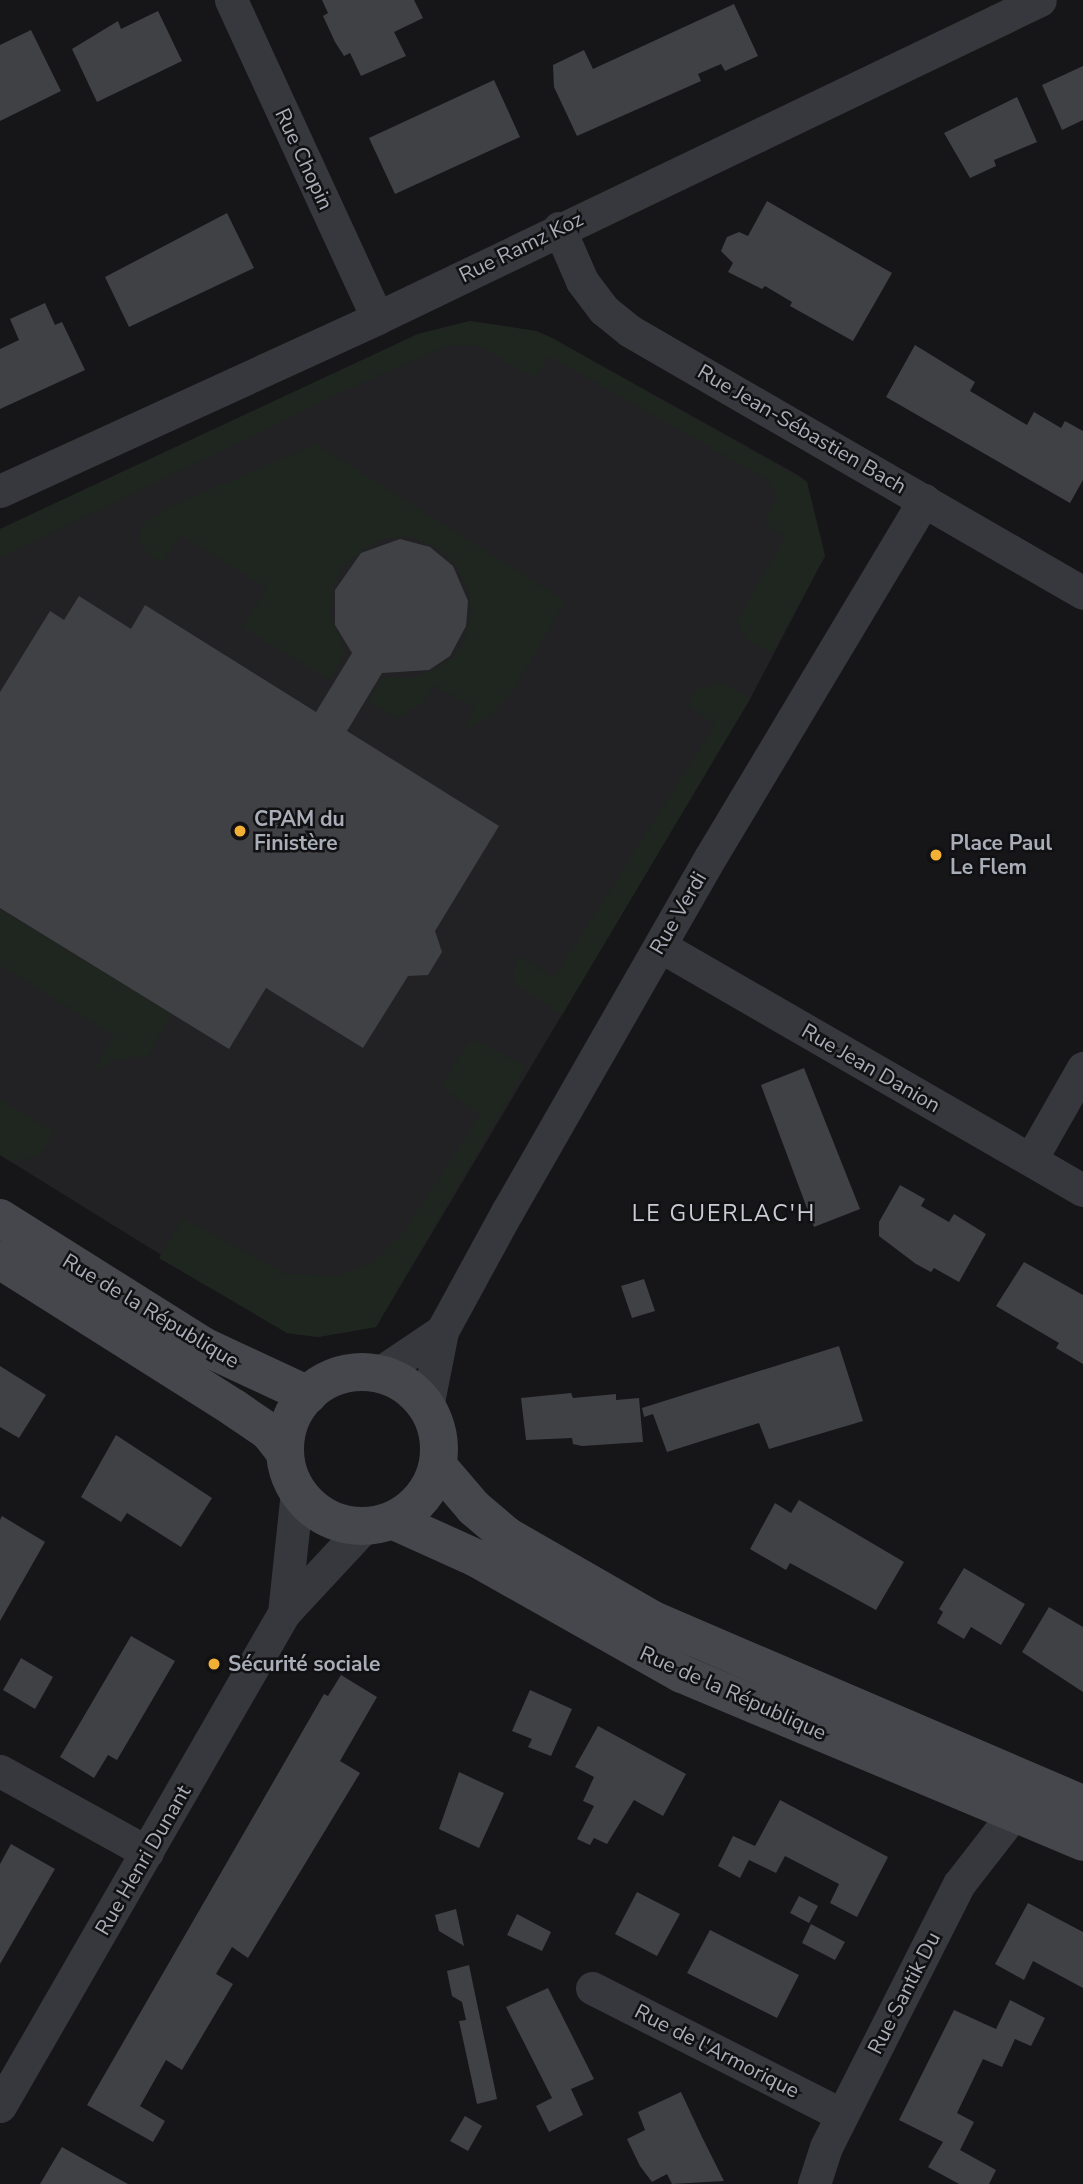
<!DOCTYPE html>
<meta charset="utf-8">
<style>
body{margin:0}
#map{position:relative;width:1083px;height:2184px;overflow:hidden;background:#161618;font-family:"Nunito Sans",sans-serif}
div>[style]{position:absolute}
.built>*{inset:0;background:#222225}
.green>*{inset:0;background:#1e261f}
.building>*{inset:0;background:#404145}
.street>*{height:33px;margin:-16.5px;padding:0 16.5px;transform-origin:16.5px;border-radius:16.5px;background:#37383d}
.secondary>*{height:38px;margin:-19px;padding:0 19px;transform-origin:19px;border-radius:19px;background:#45474d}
.secondary>.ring{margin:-19px;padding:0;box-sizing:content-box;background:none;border:38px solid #45474d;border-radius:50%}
.dots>*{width:19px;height:19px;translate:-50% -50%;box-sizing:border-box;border:4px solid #111113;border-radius:50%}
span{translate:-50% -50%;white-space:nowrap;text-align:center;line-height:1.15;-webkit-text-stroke:5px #111113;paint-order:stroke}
.street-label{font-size:21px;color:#a8adb8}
.poi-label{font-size:21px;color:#a8adb8;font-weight:700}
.left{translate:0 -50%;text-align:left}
.neighbourhood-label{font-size:23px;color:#c9ccd4;letter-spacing:2px}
</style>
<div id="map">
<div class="built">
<i style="clip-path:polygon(470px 321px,536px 331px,552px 338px,798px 475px,807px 482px,825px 556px,750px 699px,376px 1327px,318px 1337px,287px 1333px,0 1155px,0 529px,418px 334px)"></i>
</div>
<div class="green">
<i style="clip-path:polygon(470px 321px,536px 331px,552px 338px,807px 482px,825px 556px,772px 653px,750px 642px,736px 622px,785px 537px,764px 523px,778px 497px,766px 479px,549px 356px,534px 378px,480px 346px,450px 345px,355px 386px,0 558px,0 529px,418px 334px)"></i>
<i style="clip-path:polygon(316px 444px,565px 601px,514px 689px,486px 720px,465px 729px,475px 708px,434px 685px,424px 703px,396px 718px,368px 702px,382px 677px,409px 678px,435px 669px,453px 657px,463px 642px,471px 617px,469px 593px,457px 566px,441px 549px,411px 537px,387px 538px,367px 547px,342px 568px,332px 591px,330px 615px,345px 651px,330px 680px,242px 627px,267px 588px,181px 535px,161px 564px,140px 545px,141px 525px,169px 507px)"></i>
<i style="clip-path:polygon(722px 682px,750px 699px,562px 1015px,515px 983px,513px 972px,520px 955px,554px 978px,715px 725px,688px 705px,696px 690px)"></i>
<i style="clip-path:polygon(0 909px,172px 1014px,148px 1055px,115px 1060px,93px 1072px,114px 1036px,0 965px)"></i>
<i style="clip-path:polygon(479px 1041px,526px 1068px,376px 1327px,318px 1337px,287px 1333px,159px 1258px,183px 1218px,286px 1274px,339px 1276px,372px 1263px,403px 1233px,480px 1115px,441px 1087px,468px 1043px)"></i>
<i style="clip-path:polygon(0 1099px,54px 1133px,37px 1157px,11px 1162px,0 1155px)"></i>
</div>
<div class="building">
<i style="clip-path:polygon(322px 0,414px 0,423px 18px,394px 32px,406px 56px,361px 76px,350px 53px,344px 56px,335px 42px,323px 16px,328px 13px)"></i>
<i style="clip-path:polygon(734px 4px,758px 56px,725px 71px,721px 64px,698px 74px,701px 81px,577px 136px,554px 87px,553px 65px,584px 50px,593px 69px)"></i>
<i style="clip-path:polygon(158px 11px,182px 61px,97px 102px,72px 49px,118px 21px,121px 29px)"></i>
<i style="clip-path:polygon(31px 30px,61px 91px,0 121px,0 45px)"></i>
<i style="clip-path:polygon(1083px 66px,1083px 120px,1062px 130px,1042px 85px)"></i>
<i style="clip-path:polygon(494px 80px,520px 137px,395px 194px,369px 138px)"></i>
<i style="clip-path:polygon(1017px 97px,1037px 142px,994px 160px,996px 166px,970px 178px,944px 133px)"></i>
<i style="clip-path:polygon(767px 201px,892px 273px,853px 341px,790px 306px,792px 302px,765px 286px,762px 289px,728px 272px,733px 263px,721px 251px,727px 237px,739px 232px,748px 236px)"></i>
<i style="clip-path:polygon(227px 213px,254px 268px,129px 327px,105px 277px)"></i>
<i style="clip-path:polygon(45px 303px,55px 325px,62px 322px,85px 370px,0 409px,0 349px,19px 340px,10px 319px)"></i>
<i style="clip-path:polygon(915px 345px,975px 382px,970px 391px,1027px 425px,1034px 412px,1061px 428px,1065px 421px,1083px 431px,1083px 480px,1070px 503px,886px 397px)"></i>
<i style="clip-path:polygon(400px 539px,430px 547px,453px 566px,468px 601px,466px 626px,450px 656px,429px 670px,382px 673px,347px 731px,499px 826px,435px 931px,442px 952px,428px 975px,408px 976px,363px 1048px,266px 988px,229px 1049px,0 908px,0 692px,50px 611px,64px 620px,79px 596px,131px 629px,145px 605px,316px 712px,352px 653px,335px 625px,335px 590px,361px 553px)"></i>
<i style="clip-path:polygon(804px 1068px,860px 1209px,814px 1227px,761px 1085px)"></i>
<i style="clip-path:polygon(900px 1185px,925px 1199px,921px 1206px,949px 1222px,954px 1214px,986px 1234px,959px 1282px,934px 1268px,931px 1272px,916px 1264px,879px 1236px,879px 1222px)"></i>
<i style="clip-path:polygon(1024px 1262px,1083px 1295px,1083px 1364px,1056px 1348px,1059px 1343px,996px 1306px)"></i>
<i style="clip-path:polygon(644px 1279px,655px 1311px,632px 1318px,621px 1286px)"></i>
<i style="clip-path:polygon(839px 1346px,863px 1421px,769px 1449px,759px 1423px,667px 1452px,653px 1414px,644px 1417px,642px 1408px)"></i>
<i style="clip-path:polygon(0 1366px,46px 1395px,19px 1438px,0 1427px)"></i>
<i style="clip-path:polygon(571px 1393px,573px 1398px,616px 1394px,616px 1400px,639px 1398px,643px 1442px,582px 1446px,573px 1444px,572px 1438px,526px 1440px,521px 1398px)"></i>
<i style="clip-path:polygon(116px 1435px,212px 1498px,181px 1547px,127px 1513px,121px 1522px,81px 1497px)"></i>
<i style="clip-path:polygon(799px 1500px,904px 1562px,876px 1610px,790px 1563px,786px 1570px,750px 1549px,775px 1503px,791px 1513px)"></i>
<i style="clip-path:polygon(2px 1516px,45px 1542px,0 1621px,0 1520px)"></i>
<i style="clip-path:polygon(964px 1568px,1025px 1604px,1001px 1645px,971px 1627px,964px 1639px,937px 1623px,943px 1612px,939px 1609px)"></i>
<i style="clip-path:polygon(1049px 1607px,1083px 1627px,1083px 1692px,1022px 1652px)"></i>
<i style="clip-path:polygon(131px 1636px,175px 1661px,117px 1760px,108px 1755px,94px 1778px,60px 1757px)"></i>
<i style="clip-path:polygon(21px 1658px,53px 1677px,35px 1709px,3px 1690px)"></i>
<i style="clip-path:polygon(341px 1675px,377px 1697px,340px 1761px,360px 1773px,248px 1958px,232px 1947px,216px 1974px,233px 1984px,182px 2070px,166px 2060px,140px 2106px,165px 2121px,153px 2142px,87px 2105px,324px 1694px,328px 1696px)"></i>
<i style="clip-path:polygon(530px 1690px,572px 1709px,551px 1756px,528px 1747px,532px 1739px,512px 1731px)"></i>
<i style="clip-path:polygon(598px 1726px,686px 1774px,663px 1816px,634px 1800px,607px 1844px,594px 1838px,590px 1845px,577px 1839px,594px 1806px,583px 1801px,594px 1777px,575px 1767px)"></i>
<i style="clip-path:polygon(459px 1772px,504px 1793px,479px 1848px,439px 1829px)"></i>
<i style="clip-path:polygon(780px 1800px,888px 1857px,857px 1917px,830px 1903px,839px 1884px,785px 1856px,776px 1873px,749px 1860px,740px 1878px,718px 1866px,733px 1836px,755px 1846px)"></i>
<i style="clip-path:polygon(11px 1844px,55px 1869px,0 1964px,0 1864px)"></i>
<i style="clip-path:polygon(637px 1892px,680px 1914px,657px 1956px,615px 1934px)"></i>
<i style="clip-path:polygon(799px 1896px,818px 1906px,809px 1923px,790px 1913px)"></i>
<i style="clip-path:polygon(1028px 1903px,1083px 1932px,1083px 1988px,1033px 1961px,1024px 1980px,995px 1964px)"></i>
<i style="clip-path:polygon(456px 1909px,464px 1946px,439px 1931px,435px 1915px)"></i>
<i style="clip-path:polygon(517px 1914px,551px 1932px,542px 1951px,507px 1935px)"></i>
<i style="clip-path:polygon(811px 1924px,845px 1942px,835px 1960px,802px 1943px)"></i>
<i style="clip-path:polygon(710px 1930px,799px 1975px,777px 2018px,687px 1973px)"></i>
<i style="clip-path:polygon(469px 1965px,497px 2099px,477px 2104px,459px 2021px,466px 2020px,462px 2002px,452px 1996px,447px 1971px)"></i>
<i style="clip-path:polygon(548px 1988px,594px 2079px,571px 2089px,583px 2115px,549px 2132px,536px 2106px,552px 2098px,506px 2007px)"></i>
<i style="clip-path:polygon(1010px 2000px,1045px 2018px,1031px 2046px,1015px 2039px,1002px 2067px,983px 2059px,957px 2113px,974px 2122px,960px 2150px,996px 2170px,989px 2184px,959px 2184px,928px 2167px,943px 2142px,899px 2120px,954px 2010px,996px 2029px)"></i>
<i style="clip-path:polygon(681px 2092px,702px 2137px,724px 2181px,672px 2184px,667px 2174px,652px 2182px,640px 2166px,627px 2139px,645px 2130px,638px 2112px)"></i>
<i style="clip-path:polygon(465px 2116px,482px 2126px,468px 2151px,450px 2141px)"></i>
<i style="clip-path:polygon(62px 2147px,106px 2172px,128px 2184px,40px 2184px)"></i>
</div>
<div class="street">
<i style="left:231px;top:0;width:350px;rotate:65.3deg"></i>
<i style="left:559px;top:228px;width:58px;rotate:66.5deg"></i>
<i style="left:582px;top:281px;width:36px;rotate:53deg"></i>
<i style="left:604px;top:310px;width:33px;rotate:39deg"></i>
<i style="left:630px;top:331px;width:523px;rotate:30.04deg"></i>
<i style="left:0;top:491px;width:415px;rotate:-24.6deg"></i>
<i style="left:377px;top:318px;width:735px;rotate:-25.62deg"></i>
<i style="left:660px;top:946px;width:488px;rotate:30deg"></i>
<i style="left:1031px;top:1159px;width:105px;rotate:-60.3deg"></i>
<i style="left:378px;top:1374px;width:77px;rotate:-33.9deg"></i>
<i style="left:427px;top:1407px;width:77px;rotate:-78.8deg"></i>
<i style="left:442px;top:1331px;width:136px;rotate:-61.4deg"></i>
<i style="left:507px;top:1212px;width:410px;rotate:-60.2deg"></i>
<i style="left:711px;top:856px;width:415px;rotate:-59.1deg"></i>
<i style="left:284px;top:1613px;width:123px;rotate:-83.9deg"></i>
<i style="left:0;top:1771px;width:168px;rotate:28.9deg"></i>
<i style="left:592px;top:1988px;width:280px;rotate:26.9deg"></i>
<i style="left:0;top:2106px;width:569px;rotate:-60.06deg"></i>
<i style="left:284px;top:1613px;width:117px;rotate:-47.1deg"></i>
<i style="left:814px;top:2184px;width:39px;rotate:-72deg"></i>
<i style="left:826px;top:2147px;width:295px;rotate:-63.2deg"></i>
<i style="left:959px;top:1884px;width:90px;rotate:-52.2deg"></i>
</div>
<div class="secondary">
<i style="left:0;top:1218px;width:240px;rotate:32.2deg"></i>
<i style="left:203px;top:1346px;width:116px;rotate:25deg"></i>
<i style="left:0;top:1260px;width:277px;rotate:32.3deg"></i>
<i style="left:234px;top:1408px;width:42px;rotate:34.4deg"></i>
<i style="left:269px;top:1432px;width:24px;rotate:52deg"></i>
<i class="ring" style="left:285px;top:1372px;width:116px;height:116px"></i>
<i style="left:438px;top:1466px;width:55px;rotate:49.4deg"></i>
<i style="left:474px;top:1508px;width:43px;rotate:40.3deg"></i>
<i style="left:507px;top:1536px;width:168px;rotate:29.9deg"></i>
<i style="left:653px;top:1620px;width:468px;rotate:23.2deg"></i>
<i style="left:394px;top:1521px;width:90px;rotate:24.3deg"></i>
<i style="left:476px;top:1558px;width:236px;rotate:29.4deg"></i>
<i style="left:682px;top:1674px;width:435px;rotate:22.7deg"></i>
</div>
<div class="dots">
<i style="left:240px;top:831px;background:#f2b134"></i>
<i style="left:936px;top:855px;background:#f2b134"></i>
<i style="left:214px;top:1664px;background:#f2b134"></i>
</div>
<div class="street-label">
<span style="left:304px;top:159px;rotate:65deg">Rue Chopin</span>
<span style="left:521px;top:247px;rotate:-26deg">Rue Ramz Koz</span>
<span style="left:802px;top:429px;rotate:30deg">Rue Jean-Sébastien Bach</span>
<span style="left:678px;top:913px;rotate:-60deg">Rue Verdi</span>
<span style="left:871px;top:1068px;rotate:30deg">Rue Jean Danion</span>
<span style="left:151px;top:1311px;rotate:31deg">Rue de la République</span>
<span style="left:733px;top:1693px;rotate:24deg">Rue de la République</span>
<span style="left:143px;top:1860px;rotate:-60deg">Rue Henri Dunant</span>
<span style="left:904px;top:1993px;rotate:-63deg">Rue Santik Du</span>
<span style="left:717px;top:2051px;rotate:27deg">Rue de l'Armorique</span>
</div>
<div class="poi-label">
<span class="left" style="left:254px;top:831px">CPAM du<br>Finistère</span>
<span class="left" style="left:950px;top:855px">Place Paul<br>Le Flem</span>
<span class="left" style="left:228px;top:1664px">Sécurité sociale</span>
</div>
<div class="neighbourhood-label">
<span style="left:724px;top:1214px">LE GUERLAC'H</span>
</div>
</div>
